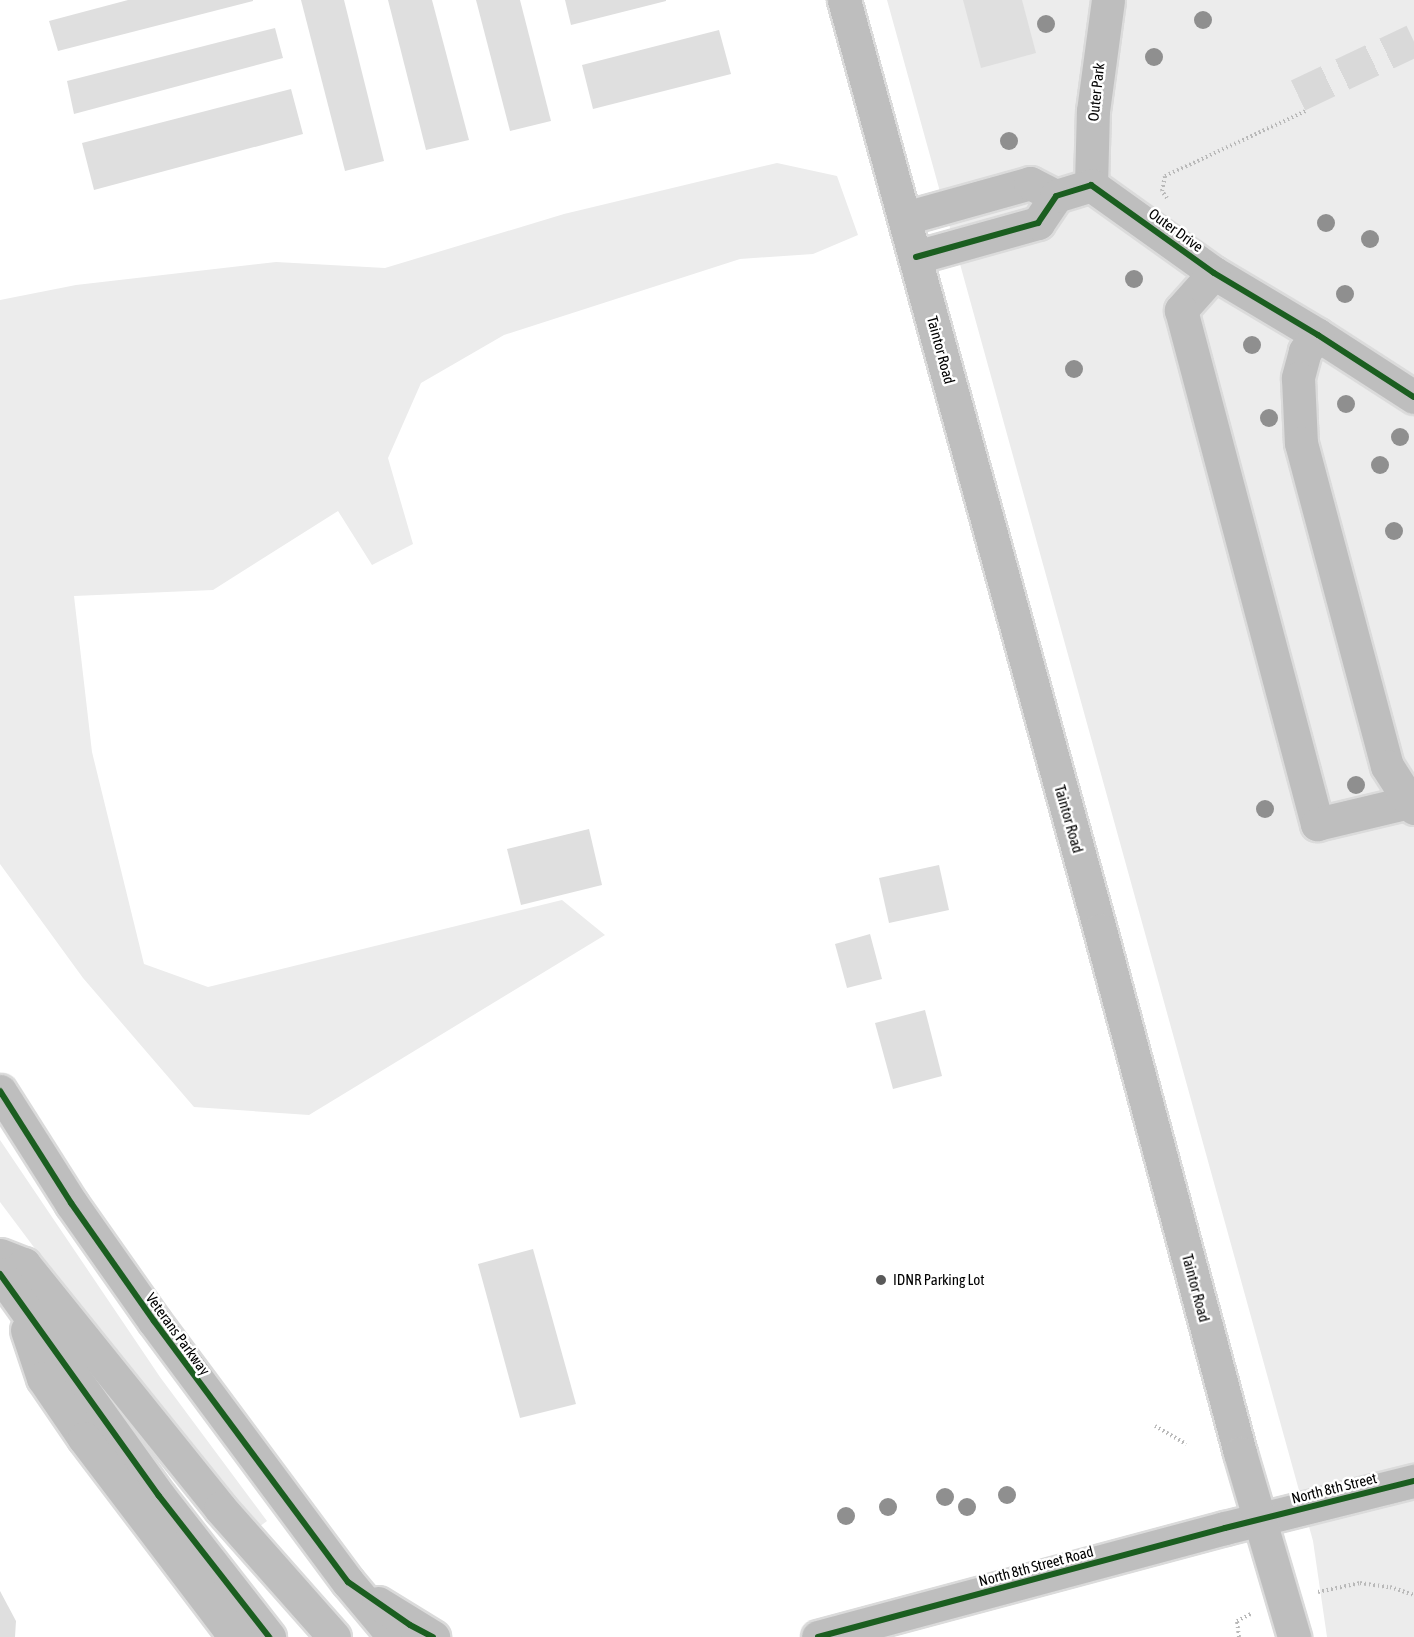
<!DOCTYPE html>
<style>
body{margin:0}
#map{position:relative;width:1414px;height:1637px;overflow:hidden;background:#fff;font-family:"Asap Condensed",sans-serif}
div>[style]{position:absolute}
.green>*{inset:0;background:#ececec}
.building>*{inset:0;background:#dfdfdf}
.minor-tunnel>*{height:33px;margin-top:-16.5px;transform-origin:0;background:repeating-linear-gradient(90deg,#d9d9d9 0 33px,transparent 0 49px)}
.path>*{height:4px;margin-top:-2px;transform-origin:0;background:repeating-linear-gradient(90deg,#b9b9b9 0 1.5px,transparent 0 4.5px)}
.roads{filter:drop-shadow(2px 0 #dbdbdb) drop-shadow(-2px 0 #dbdbdb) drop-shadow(0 2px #dbdbdb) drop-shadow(0 -2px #dbdbdb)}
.minor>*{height:33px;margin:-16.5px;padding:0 16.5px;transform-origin:16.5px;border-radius:16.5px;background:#bebebe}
.major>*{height:33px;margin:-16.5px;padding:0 16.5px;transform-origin:16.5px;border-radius:16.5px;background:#bebebe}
.highway>*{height:33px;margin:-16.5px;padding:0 16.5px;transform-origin:16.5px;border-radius:16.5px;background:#bebebe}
.cycleway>*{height:6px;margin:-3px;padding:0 3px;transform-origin:3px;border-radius:3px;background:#1b5e20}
.trees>*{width:18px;height:18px;margin:-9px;border-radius:50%;background:#8f8f8f}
.dots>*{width:16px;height:16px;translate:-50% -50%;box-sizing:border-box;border:3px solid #fff;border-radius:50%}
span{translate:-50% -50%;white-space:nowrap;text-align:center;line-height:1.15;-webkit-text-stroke:5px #fff;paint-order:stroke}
.street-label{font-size:15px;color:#000}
.poi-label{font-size:15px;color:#000}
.left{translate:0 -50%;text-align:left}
</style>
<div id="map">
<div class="green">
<i style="clip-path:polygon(887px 0,1414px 0,1414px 1637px,1327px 1637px,1313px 1541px)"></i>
<i style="clip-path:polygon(777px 163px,837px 176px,858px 235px,813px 254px,740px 259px,504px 335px,421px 383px,388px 458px,413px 544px,372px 565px,338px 511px,213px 590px,74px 596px,92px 752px,144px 964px,208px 987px,562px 900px,605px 935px,309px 1115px,194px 1107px,83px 978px,0 864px,0 300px,76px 285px,276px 262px,385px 268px,564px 214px)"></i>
<i style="clip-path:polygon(0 1140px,160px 1377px,267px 1521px,259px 1527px,72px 1298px,0 1202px)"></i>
</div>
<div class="building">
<i style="clip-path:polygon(128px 0,253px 0,253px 1px,58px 51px,49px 21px)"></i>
<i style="clip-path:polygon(301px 0,344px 0,384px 161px,345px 171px)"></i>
<i style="clip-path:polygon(388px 0,432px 0,469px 140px,426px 150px)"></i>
<i style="clip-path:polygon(476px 0,520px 0,551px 121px,510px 131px)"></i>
<i style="clip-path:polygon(565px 0,666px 0,666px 1px,571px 25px)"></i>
<i style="clip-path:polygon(963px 0,1022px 0,1036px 53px,981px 68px)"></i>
<i style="clip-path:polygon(275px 28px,283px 58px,74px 114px,67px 81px)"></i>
<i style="clip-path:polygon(719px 30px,731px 74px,593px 109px,582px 65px)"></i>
<i style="clip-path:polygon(291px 89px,303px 134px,94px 190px,82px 143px)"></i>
<i style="clip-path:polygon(589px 829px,602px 885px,521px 905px,507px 849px)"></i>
<i style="clip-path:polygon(939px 865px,949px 910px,889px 923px,879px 878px)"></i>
<i style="clip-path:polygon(870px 934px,882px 979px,847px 988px,835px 944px)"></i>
<i style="clip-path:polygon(925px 1010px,942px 1076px,893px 1089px,875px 1023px)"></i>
<i style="clip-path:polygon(533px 1249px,576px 1404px,520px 1418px,478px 1264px)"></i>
<i style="clip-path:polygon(0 1591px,16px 1621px,15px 1637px,0 1637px)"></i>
</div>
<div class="minor-tunnel">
<i style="left:1298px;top:95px;width:128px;rotate:-25.4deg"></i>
</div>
<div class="path">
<i style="left:1167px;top:198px;width:9px;rotate:-126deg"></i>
<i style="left:1162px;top:191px;width:15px;rotate:-79deg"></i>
<i style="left:1165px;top:176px;width:157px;rotate:-24.8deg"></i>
<i style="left:1155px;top:1426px;width:36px;rotate:30deg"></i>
<i style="left:1318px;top:1592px;width:43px;rotate:-12.1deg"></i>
<i style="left:1360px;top:1583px;width:30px;rotate:8deg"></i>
<i style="left:1390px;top:1587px;width:25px;rotate:18deg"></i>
<i style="left:1239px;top:1637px;width:16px;rotate:-97deg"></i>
<i style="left:1237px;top:1621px;width:16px;rotate:-27deg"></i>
</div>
<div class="roads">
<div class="minor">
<i style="left:1091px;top:185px;width:74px;rotate:-88.5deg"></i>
<i style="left:1093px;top:111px;width:112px;rotate:-82.3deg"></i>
<i style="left:905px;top:218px;width:130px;rotate:-15.6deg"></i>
<i style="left:1030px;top:183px;width:29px;rotate:27deg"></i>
<i style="left:916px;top:257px;width:127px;rotate:-15.6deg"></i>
<i style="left:1038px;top:223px;width:32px;rotate:-56deg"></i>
<i style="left:1056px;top:196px;width:37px;rotate:-17deg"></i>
<i style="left:1091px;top:185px;width:151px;rotate:35.6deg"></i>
<i style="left:1214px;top:273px;width:121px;rotate:30.8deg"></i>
<i style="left:1318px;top:335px;width:114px;rotate:32.9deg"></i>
<i style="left:1214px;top:273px;width:50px;rotate:131.7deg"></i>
<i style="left:1181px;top:310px;width:532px;rotate:75.18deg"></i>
<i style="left:1317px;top:824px;width:95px;rotate:-13.4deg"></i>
<i style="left:1318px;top:335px;width:21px;rotate:129deg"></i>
<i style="left:1305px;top:351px;width:28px;rotate:105deg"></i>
<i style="left:1298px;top:378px;width:65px;rotate:87.4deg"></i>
<i style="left:1301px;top:443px;width:334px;rotate:75.1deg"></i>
<i style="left:1387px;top:766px;width:50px;rotate:57.3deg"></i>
<i style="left:818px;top:1637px;width:421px;rotate:-15deg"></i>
<i style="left:1225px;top:1528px;width:195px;rotate:-14deg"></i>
</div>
<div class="major">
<i style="left:844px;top:0;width:965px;rotate:74.61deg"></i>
<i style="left:1100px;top:930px;width:541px;rotate:75.01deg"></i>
<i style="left:1240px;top:1453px;width:192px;rotate:73.6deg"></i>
</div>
<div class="highway">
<i style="left:0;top:1091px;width:133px;rotate:57.6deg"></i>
<i style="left:71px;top:1203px;width:144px;rotate:54.9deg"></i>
<i style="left:154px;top:1321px;width:325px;rotate:53.4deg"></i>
<i style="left:348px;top:1582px;width:72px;rotate:50.1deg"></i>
<i style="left:0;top:1255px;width:26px;rotate:21deg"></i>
<i style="left:24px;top:1264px;width:313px;rotate:51.2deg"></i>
<i style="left:220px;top:1508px;width:172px;rotate:48.5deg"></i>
<i style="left:0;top:1274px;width:273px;rotate:54.4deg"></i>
<i style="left:159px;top:1496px;width:179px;rotate:52deg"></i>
<i style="left:27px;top:1330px;width:51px;rotate:71.6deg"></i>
<i style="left:43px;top:1378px;width:73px;rotate:55.7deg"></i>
<i style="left:84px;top:1438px;width:250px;rotate:52.8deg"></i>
<i style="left:378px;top:1603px;width:65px;rotate:31.7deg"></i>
</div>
</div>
<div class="cycleway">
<i style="left:916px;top:257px;width:127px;rotate:-15.6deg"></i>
<i style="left:1038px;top:223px;width:32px;rotate:-56deg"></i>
<i style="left:1056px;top:196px;width:37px;rotate:-17deg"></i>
<i style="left:1091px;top:185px;width:151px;rotate:35.6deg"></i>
<i style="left:1214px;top:273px;width:121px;rotate:30.8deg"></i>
<i style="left:1318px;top:335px;width:114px;rotate:32.9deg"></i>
<i style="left:0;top:1091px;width:133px;rotate:57.6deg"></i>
<i style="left:71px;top:1203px;width:144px;rotate:54.9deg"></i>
<i style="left:154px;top:1321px;width:325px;rotate:53.4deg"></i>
<i style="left:348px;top:1582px;width:75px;rotate:34.7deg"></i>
<i style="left:410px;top:1625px;width:26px;rotate:28deg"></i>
<i style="left:0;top:1274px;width:273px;rotate:54.4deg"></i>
<i style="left:159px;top:1496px;width:179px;rotate:52deg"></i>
<i style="left:818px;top:1637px;width:421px;rotate:-15deg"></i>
<i style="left:1225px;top:1528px;width:195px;rotate:-14deg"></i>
</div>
<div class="trees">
<i style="left:1203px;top:20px"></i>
<i style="left:1046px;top:24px"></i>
<i style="left:1154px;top:57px"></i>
<i style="left:1009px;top:141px"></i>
<i style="left:1326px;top:223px"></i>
<i style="left:1370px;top:239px"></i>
<i style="left:1134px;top:279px"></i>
<i style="left:1345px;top:294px"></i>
<i style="left:1252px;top:345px"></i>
<i style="left:1074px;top:369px"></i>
<i style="left:1346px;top:404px"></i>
<i style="left:1269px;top:418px"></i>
<i style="left:1400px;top:437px"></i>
<i style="left:1380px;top:465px"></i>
<i style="left:1394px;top:531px"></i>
<i style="left:1356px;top:785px"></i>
<i style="left:1265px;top:809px"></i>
<i style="left:1007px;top:1495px"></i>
<i style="left:945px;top:1497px"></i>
<i style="left:888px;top:1507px"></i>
<i style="left:967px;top:1507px"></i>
<i style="left:846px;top:1516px"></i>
</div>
<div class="dots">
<i style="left:881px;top:1280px;background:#595959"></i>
</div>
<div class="street-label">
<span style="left:1096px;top:92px;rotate:-84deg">Outer Park</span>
<span style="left:1176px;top:230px;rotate:36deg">Outer Drive</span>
<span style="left:941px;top:350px;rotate:75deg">Taintor Road</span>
<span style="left:1069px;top:819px;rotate:74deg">Taintor Road</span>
<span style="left:1196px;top:1288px;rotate:75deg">Taintor Road</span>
<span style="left:178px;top:1334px;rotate:54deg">Veterans Parkway</span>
<span style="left:1334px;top:1488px;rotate:-14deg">North 8th Street</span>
<span style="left:1036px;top:1566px;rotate:-15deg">North 8th Street Road</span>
</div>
<div class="poi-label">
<span class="left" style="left:893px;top:1280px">IDNR Parking Lot</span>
</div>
</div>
